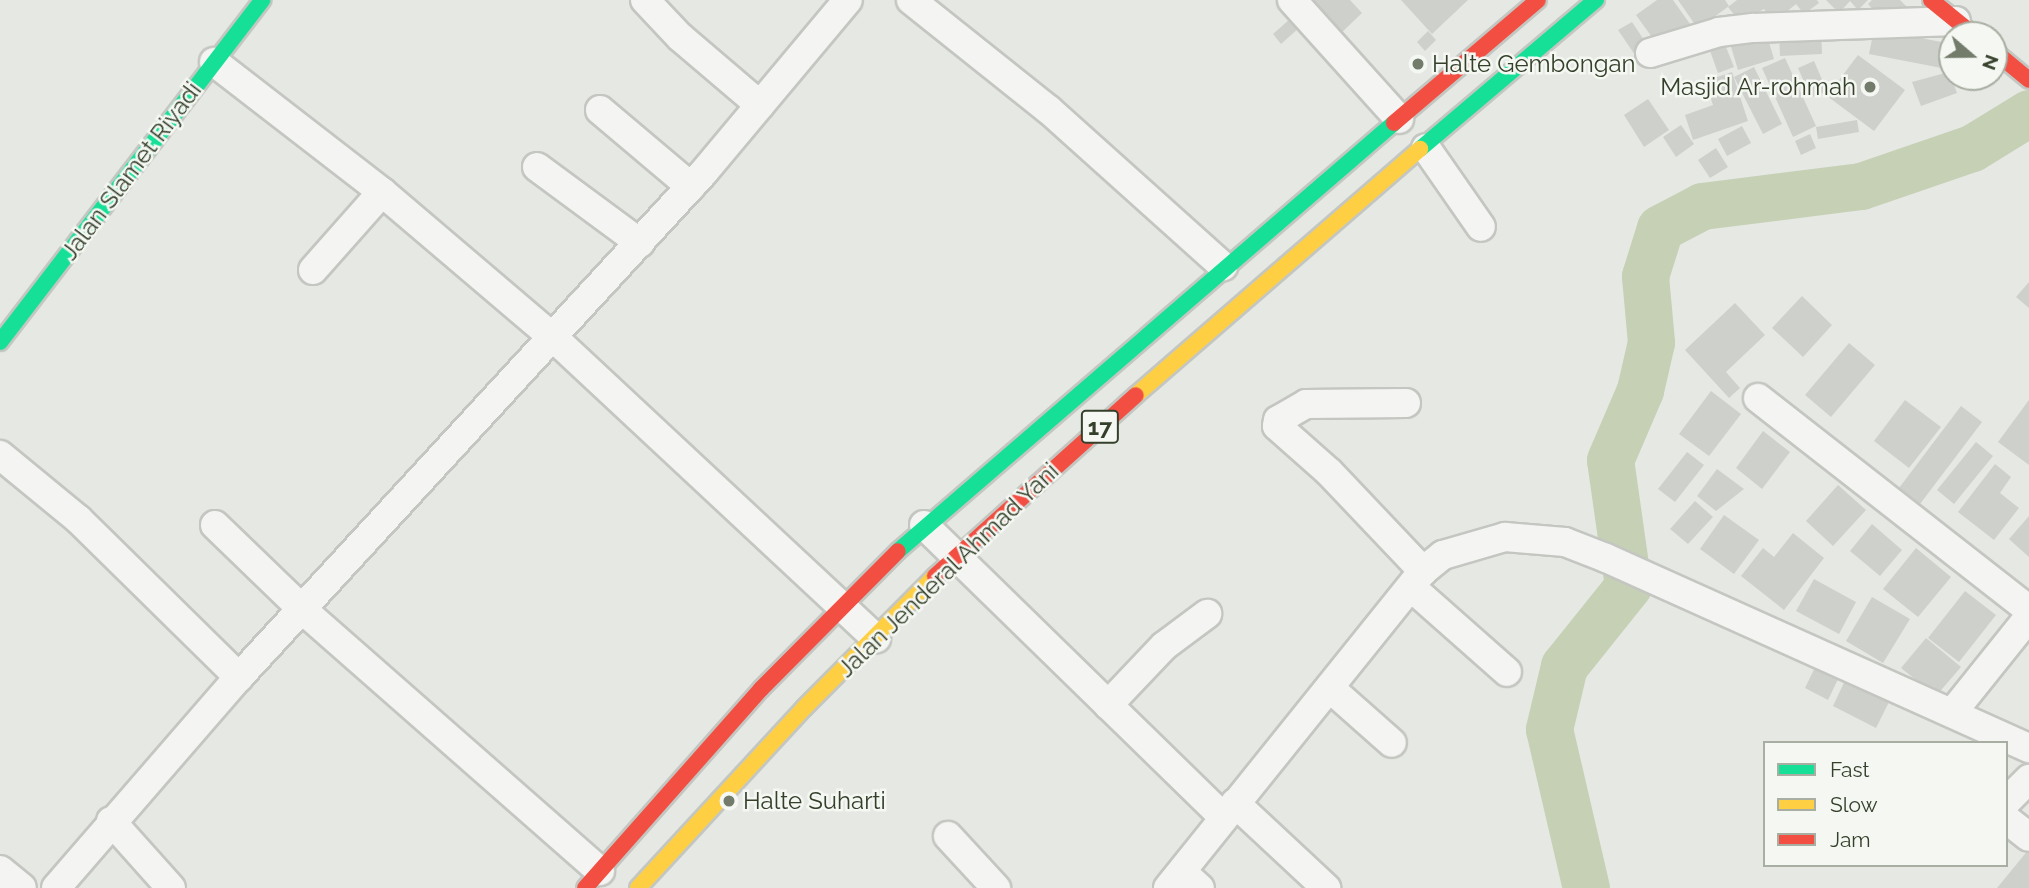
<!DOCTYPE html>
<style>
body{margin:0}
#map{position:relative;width:2029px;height:888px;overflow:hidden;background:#e6e8e3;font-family:Raleway,sans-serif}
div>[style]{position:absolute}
.river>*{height:47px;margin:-23.5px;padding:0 23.5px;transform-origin:23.5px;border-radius:23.5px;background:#c5d0b4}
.building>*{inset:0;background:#ced0cc}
.roads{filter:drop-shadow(2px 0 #c4c6c1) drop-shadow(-2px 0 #c4c6c1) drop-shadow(0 2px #c4c6c1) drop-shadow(0 -2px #c4c6c1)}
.street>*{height:28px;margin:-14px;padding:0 14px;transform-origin:14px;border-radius:14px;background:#f4f5f3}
.fast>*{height:16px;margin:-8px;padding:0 8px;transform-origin:8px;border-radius:8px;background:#16e098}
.slow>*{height:16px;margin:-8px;padding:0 8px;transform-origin:8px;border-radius:8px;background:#ffcf43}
.jam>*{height:16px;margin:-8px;padding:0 8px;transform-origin:8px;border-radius:8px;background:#f24e42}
.dots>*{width:19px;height:19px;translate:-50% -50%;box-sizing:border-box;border:4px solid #f4f7f2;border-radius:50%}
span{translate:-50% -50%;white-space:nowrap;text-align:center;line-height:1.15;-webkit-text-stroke:5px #f4f7f2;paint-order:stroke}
.shield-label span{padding:2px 5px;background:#f4f7f2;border:2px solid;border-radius:5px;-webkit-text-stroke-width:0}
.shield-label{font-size:23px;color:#35402b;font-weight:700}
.poi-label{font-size:24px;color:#35402b}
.left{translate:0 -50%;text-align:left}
.right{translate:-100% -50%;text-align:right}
.street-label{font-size:24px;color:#35402b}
.legend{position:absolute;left:1763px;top:741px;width:245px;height:126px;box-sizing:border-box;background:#f4f7f2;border:2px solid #a8aea2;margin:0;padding:9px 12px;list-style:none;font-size:21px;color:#35402b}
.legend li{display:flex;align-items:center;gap:14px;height:35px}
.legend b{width:35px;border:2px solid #a8aea2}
.north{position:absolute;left:1938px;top:21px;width:70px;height:70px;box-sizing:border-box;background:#f4f7f2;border:2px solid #a8aea2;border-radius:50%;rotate:110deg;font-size:19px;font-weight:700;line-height:28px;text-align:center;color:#35402b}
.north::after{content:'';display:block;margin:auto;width:24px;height:32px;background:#737b6b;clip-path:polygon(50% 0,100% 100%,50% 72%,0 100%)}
</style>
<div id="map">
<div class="river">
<i style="left:1586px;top:888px;width:163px;rotate:-103.1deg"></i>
<i style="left:1549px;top:729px;width:65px;rotate:-76.6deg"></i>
<i style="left:1564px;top:666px;width:102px;rotate:-51.3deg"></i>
<i style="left:1628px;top:586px;width:127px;rotate:-98.1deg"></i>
<i style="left:1610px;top:460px;width:76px;rotate:-66.8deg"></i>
<i style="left:1640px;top:390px;width:49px;rotate:-77.1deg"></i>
<i style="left:1651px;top:342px;width:66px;rotate:-95.2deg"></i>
<i style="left:1645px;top:276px;width:50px;rotate:-72.6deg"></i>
<i style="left:1660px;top:228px;width:47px;rotate:-27.6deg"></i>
<i style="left:1702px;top:206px;width:160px;rotate:-7.2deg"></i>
<i style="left:1861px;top:186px;width:117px;rotate:-18.9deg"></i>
<i style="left:1972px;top:148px;width:67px;rotate:-31.6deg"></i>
</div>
<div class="building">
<i style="clip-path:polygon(1299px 0,1350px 0,1362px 13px,1338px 36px)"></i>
<i style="clip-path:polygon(1401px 0,1468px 0,1432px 34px)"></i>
<i style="clip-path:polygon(1657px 0,1673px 0,1690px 24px,1659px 47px,1636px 15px)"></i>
<i style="clip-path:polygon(1678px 0,1725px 0,1729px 6px,1698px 29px)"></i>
<i style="clip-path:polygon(1737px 0,1817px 0,1819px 3px,1804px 14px,1796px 4px,1774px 22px,1764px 9px,1740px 22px,1728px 7px)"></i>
<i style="clip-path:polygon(1826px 0,1868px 0,1858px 10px,1850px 1px,1839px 13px)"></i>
<i style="clip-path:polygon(1872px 0,1900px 0,1907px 7px,1897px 16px,1882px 19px,1868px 4px)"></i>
<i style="clip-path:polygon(1290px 19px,1299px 28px,1281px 44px,1273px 34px)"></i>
<i style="clip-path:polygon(1632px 22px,1650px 49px,1637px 58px,1618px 30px)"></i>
<i style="clip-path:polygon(1821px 27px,1822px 54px,1780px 56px,1779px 29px)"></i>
<i style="clip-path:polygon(1765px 29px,1774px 59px,1738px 70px,1729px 40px)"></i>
<i style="clip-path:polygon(1874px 29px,1952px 44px,1952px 70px,1869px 54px)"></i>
<i style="clip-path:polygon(1428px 31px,1436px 40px,1425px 51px,1417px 42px)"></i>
<i style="clip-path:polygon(1724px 42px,1734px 67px,1718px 73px,1709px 48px)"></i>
<i style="clip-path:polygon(1858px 55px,1905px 90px,1874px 131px,1827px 96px)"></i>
<i style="clip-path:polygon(1785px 58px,1816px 126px,1793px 137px,1762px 68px)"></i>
<i style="clip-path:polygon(1814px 61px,1827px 91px,1811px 98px,1798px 68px)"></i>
<i style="clip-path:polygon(1754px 67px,1782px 124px,1763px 134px,1734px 77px)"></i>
<i style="clip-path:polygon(1732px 72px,1748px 121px,1693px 140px,1685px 115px,1713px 105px,1705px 81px)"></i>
<i style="clip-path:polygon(1949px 72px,1957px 93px,1921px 106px,1912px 82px)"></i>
<i style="clip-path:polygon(1648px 99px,1669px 130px,1644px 147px,1624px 115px)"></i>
<i style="clip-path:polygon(1857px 120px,1859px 132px,1818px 139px,1816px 127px)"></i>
<i style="clip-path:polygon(1681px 125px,1694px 144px,1676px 157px,1663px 137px)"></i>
<i style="clip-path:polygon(1742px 126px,1751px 143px,1727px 156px,1718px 139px)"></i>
<i style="clip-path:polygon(1810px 134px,1816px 148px,1801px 155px,1795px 141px)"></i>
<i style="clip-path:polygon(1716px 148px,1728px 167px,1710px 178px,1698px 160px)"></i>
<i style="clip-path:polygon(2029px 282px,2029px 308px,2016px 297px)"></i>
<i style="clip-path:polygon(1802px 296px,1832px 325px,1803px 357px,1772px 328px)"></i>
<i style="clip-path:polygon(1735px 303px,1765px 335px,1726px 372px,1740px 388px,1729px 398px,1685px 350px)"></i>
<i style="clip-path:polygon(1849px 343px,1875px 365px,1831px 417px,1805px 395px)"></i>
<i style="clip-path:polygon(1711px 391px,1741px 414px,1709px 456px,1679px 434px)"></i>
<i style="clip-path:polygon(1905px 400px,1941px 427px,1909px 468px,1874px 441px)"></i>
<i style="clip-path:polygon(2029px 400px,2029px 465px,1998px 442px)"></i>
<i style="clip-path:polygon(1961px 406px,1982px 422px,1920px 504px,1899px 488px)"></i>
<i style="clip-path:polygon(1763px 431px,1790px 452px,1762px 489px,1736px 468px)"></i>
<i style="clip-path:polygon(1976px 442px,1993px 456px,1954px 504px,1937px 490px)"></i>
<i style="clip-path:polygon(1687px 452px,1704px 465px,1675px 502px,1658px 489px)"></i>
<i style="clip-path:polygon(1995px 464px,2011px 477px,2000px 493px,2019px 508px,1994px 540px,1958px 512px)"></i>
<i style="clip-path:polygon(1717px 469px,1744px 489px,1716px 511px,1697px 496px)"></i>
<i style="clip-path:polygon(1838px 485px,1866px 510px,1833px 546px,1806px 521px)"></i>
<i style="clip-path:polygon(1695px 501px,1713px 517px,1688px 544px,1670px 529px)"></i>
<i style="clip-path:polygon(1724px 515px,1759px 540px,1734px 574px,1700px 549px)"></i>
<i style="clip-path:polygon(2029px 516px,2029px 557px,2009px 539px)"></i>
<i style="clip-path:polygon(1872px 524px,1902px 550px,1880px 576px,1850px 551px)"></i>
<i style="clip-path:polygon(1793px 533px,1824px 558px,1784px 610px,1741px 576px,1763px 548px,1774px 557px)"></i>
<i style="clip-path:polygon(1916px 548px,1951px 577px,1918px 617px,1883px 589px)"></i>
<i style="clip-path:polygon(1814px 579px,1856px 602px,1839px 634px,1796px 611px)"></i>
<i style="clip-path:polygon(1965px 591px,1996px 615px,1959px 662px,1928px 638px)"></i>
<i style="clip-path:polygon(1872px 597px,1910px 619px,1883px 663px,1846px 641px)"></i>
<i style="clip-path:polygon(1926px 638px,1961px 667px,1936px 696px,1901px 668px)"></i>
<i style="clip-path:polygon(1818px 661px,1841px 673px,1828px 700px,1805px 688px)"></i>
<i style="clip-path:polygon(1848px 674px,1892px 696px,1876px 728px,1833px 706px)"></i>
<i style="clip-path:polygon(2029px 849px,2029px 888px,1997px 888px)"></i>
</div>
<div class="roads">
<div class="street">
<i style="left:645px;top:0;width:51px;rotate:46.6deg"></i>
<i style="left:680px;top:37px;width:105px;rotate:40.4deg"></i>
<i style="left:911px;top:0;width:176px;rotate:38.6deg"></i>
<i style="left:1049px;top:110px;width:234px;rotate:41.9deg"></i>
<i style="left:1292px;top:0;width:160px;rotate:48deg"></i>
<i style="left:1650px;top:53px;width:72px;rotate:-16.9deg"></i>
<i style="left:1719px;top:32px;width:34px;rotate:-7deg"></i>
<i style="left:1753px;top:28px;width:203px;rotate:-2deg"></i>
<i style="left:214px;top:62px;width:212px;rotate:37.7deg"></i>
<i style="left:382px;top:192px;width:227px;rotate:40.4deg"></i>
<i style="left:555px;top:339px;width:439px;rotate:43deg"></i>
<i style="left:600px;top:110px;width:119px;rotate:40.2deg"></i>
<i style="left:1426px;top:148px;width:96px;rotate:55.2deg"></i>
<i style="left:537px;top:167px;width:128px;rotate:36.4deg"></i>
<i style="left:313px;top:270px;width:104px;rotate:-48.5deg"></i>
<i style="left:1758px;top:398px;width:344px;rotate:38deg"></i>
<i style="left:1406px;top:403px;width:100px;rotate:179.4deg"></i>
<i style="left:1306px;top:404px;width:32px;rotate:150deg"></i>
<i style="left:1278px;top:420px;width:6px;rotate:99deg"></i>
<i style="left:1277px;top:426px;width:69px;rotate:41.5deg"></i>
<i style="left:1329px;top:472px;width:137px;rotate:46.5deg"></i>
<i style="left:0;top:455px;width:101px;rotate:39.4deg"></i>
<i style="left:78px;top:519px;width:226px;rotate:44.5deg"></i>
<i style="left:215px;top:525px;width:124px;rotate:44deg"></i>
<i style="left:304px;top:611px;width:394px;rotate:41.3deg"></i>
<i style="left:924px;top:525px;width:417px;rotate:44.3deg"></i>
<i style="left:1411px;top:587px;width:128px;rotate:41.5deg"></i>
<i style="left:1331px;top:689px;width:81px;rotate:41.5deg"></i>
<i style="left:1108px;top:705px;width:81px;rotate:-46.5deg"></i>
<i style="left:1164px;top:646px;width:54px;rotate:-36.7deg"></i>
<i style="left:1952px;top:713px;width:123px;rotate:-51.3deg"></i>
<i style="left:2006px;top:802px;width:33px;rotate:-45deg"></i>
<i style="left:1235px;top:803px;width:125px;rotate:43deg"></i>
<i style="left:2006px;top:819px;width:29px;rotate:38deg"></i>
<i style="left:111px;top:821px;width:90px;rotate:48.2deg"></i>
<i style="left:948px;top:836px;width:71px;rotate:47.3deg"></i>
<i style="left:0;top:870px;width:28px;rotate:39deg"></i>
<i style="left:1182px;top:872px;width:24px;rotate:42deg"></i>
<i style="left:56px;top:888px;width:279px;rotate:-49.1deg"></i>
<i style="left:239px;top:677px;width:686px;rotate:-47.36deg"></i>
<i style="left:704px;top:172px;width:224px;rotate:-50.1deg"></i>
<i style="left:1168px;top:888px;width:407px;rotate:-51.2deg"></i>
<i style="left:1423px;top:571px;width:26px;rotate:-39deg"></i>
<i style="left:1443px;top:555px;width:65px;rotate:-16.2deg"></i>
<i style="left:1505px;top:537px;width:60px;rotate:4.8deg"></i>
<i style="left:1565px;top:542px;width:44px;rotate:21.3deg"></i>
<i style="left:1606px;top:558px;width:464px;rotate:24.2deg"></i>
</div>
<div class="fast">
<i style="left:1420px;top:149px;width:231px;rotate:-40.3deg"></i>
<i style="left:0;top:342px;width:431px;rotate:-52.5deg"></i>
<i style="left:898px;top:551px;width:655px;rotate:-40.79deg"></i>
</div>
<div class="slow">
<i style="left:1136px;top:395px;width:376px;rotate:-40.9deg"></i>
<i style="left:638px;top:888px;width:245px;rotate:-47.3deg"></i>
<i style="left:804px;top:708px;width:186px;rotate:-45.2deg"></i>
</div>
<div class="jam">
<i style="left:1931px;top:0;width:55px;rotate:39.1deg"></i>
<i style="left:1994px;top:51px;width:45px;rotate:39.6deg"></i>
<i style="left:1394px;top:123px;width:189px;rotate:-40.5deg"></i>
<i style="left:935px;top:576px;width:270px;rotate:-42deg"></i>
<i style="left:585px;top:888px;width:266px;rotate:-48.5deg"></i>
<i style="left:761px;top:689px;width:194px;rotate:-45.2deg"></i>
</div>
</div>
<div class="dots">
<i style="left:1418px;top:64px;background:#737b6b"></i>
<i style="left:1870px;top:87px;background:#737b6b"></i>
<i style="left:729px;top:801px;background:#737b6b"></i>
</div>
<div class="shield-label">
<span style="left:1100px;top:427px">17</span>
</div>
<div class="poi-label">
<span class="left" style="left:1432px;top:64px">Halte Gembongan</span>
<span class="right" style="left:1856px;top:87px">Masjid Ar-rohmah</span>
<span class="left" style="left:743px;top:801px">Halte Suharti</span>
</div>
<div class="street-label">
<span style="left:131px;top:171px;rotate:-53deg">Jalan Slamet Riyadi</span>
<span style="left:948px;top:570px;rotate:-44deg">Jalan Jenderal Ahmad Yani</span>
</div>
<ul class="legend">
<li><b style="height:9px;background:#16e098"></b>Fast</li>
<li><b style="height:9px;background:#ffcf43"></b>Slow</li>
<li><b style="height:9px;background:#f24e42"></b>Jam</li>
</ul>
<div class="north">N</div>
</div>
